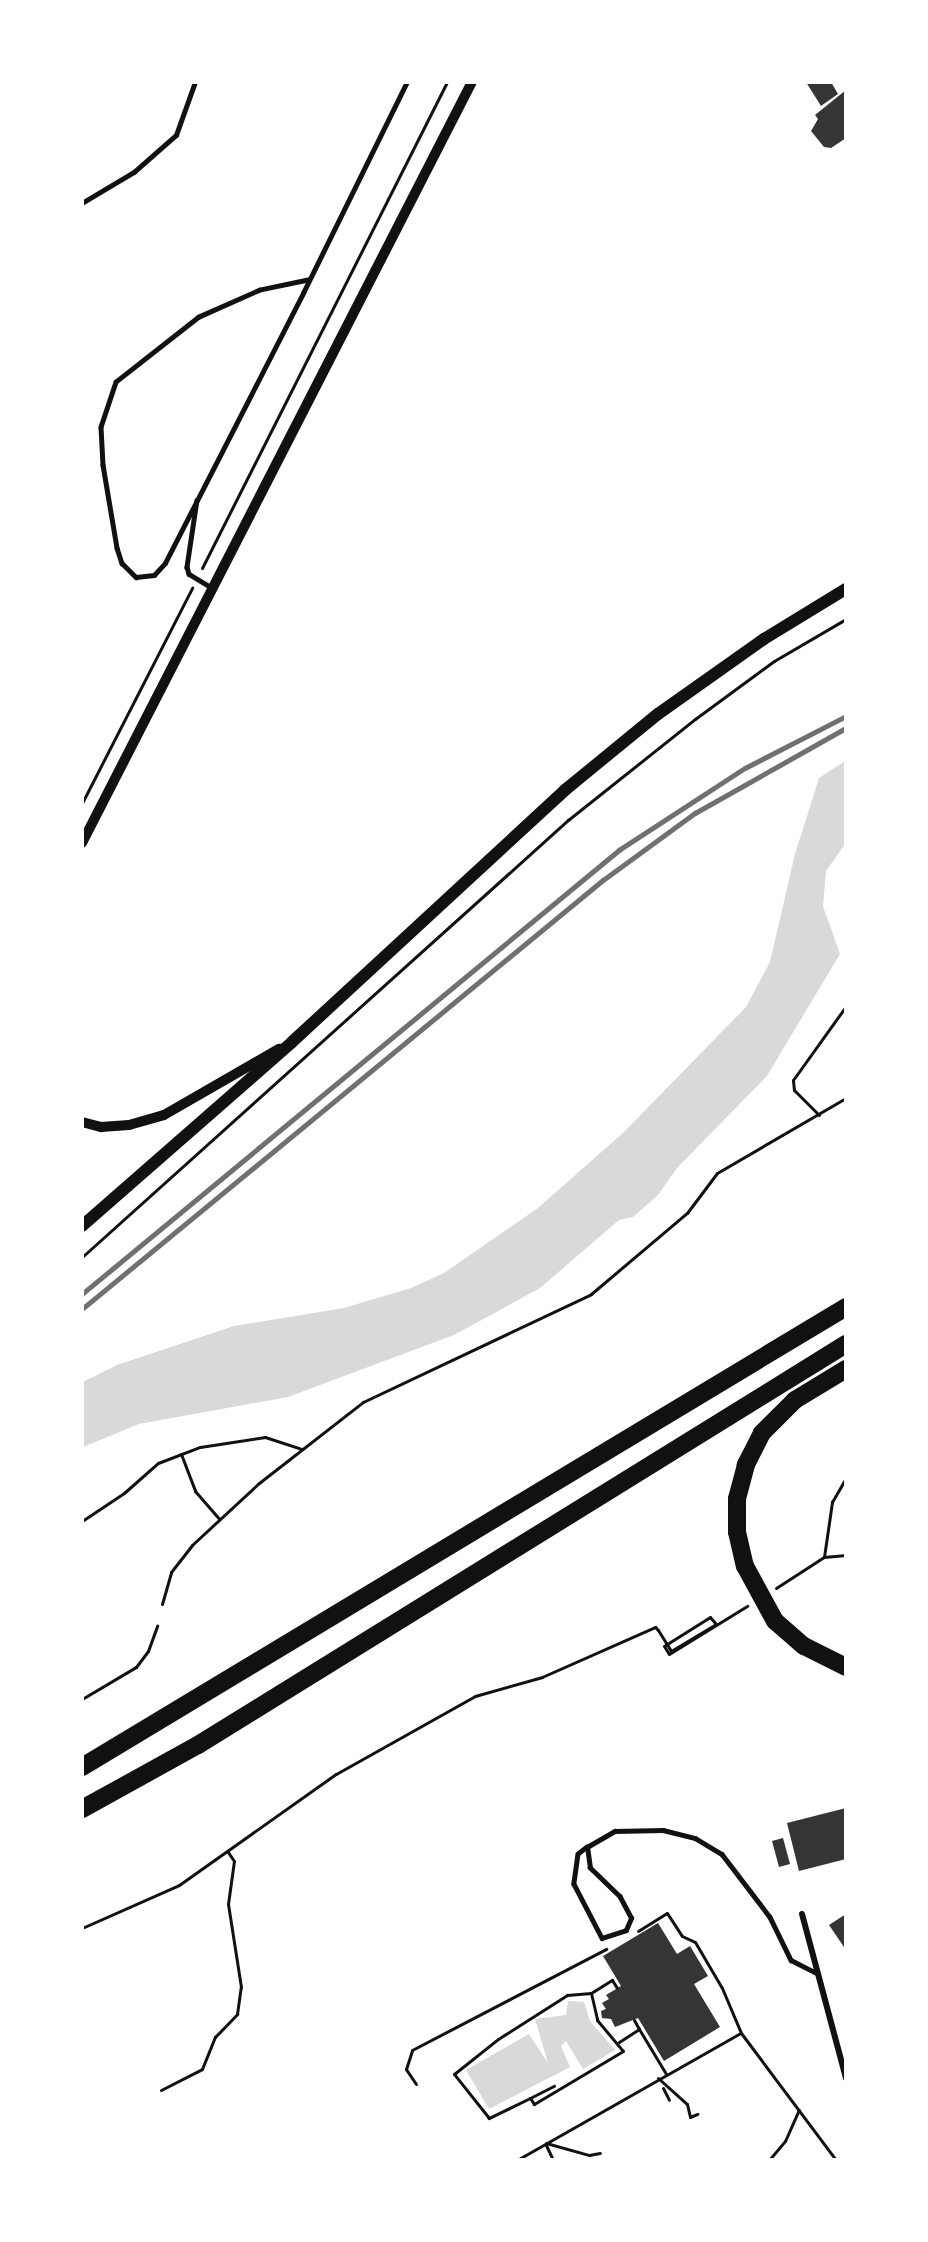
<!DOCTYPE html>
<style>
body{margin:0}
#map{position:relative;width:928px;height:2242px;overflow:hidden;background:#fff;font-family:Inter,sans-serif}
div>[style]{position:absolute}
.water>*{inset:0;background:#d9d9d9}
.building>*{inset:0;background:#353535}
.path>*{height:3px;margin:-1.5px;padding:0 1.5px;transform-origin:1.5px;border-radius:1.5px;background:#111}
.service>*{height:4.5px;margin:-2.25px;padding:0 2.25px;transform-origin:2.25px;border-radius:2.25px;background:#111}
.minor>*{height:6px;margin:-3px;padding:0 3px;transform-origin:3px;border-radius:3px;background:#111}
.tertiary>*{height:10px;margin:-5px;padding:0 5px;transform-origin:5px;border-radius:5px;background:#111}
.secondary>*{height:12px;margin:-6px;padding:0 6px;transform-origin:6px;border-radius:6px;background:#111}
.motorway>*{height:18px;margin:-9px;padding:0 9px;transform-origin:9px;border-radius:9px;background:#111}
.rail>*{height:4.5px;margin:-2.25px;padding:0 2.25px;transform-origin:2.25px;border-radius:2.25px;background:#707070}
span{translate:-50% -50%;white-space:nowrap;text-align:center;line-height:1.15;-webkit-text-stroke:6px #fff;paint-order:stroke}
.frame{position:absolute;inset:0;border:84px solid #fff;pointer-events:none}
</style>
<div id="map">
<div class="water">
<i style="clip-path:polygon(845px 761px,845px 844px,826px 871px,823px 906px,840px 954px,767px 1076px,677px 1168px,658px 1195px,633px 1217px,619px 1220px,540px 1288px,454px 1335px,288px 1397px,139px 1424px,83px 1447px,83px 1382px,117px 1365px,234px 1326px,344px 1308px,411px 1288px,444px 1273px,538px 1208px,624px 1132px,746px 1007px,770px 962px,795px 854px,819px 778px)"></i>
<i style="clip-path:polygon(568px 2001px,584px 2002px,590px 2021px,615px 2050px,583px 2069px,566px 2041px,561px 2046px,570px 2067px,489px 2109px,466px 2070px,529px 2034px,548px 2063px,535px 2019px,566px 2015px)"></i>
</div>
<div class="building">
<i style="clip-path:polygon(806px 82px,831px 82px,838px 94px,821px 106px)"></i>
<i style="clip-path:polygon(846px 90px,846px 138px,831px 148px,824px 147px,811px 131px,818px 119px,815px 115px)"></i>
<i style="clip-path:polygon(846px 1808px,846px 1859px,799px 1871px,787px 1823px)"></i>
<i style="clip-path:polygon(783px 1838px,790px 1864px,779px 1867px,772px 1841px)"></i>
<i style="clip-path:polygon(846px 1914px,846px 1950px,829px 1925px)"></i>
<i style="clip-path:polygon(658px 1923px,677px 1954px,690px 1946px,708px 1976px,694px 1984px,720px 2027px,664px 2061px,638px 2018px,615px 2027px,611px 2019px,602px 2018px,601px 2011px,606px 2009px,602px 2003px,609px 1999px,606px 1995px,621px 1986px,603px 1956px)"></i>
</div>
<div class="path">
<i style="left:202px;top:568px;width:544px;rotate:-63.25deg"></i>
<i style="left:82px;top:803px;width:242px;rotate:-62.9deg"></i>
<i style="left:819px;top:1115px;width:35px;rotate:-135deg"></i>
<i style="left:794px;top:1090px;width:10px;rotate:-96deg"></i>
<i style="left:793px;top:1080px;width:91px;rotate:-54.4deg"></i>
<i style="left:82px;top:1257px;width:654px;rotate:-41.96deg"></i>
<i style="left:568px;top:820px;width:162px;rotate:-38.5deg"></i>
<i style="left:695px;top:719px;width:98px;rotate:-36.3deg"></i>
<i style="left:774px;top:661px;width:83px;rotate:-30.3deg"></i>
<i style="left:181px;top:1454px;width:40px;rotate:69deg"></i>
<i style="left:195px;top:1491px;width:37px;rotate:49deg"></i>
<i style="left:82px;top:1521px;width:50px;rotate:-33.7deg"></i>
<i style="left:124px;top:1493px;width:45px;rotate:-41.4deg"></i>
<i style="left:158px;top:1463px;width:45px;rotate:-20.9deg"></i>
<i style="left:200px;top:1447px;width:66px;rotate:-8.7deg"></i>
<i style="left:265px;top:1437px;width:39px;rotate:18deg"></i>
<i style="left:824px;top:1557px;width:56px;rotate:-81.7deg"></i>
<i style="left:832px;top:1502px;width:28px;rotate:-60deg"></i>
<i style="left:776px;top:1588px;width:57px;rotate:-32.9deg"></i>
<i style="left:824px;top:1557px;width:22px;rotate:-5deg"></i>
<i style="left:162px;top:1604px;width:33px;rotate:-74deg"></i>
<i style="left:171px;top:1572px;width:34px;rotate:-52deg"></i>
<i style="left:192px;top:1545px;width:91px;rotate:-42.8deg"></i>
<i style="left:259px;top:1483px;width:132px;rotate:-37.9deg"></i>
<i style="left:363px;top:1402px;width:252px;rotate:-25.3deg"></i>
<i style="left:591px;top:1294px;width:126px;rotate:-40.2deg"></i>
<i style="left:687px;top:1213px;width:50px;rotate:-53.1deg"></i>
<i style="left:717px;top:1173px;width:149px;rotate:-30.2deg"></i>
<i style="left:82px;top:1699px;width:63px;rotate:-30.7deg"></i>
<i style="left:136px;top:1667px;width:20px;rotate:-53deg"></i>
<i style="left:148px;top:1651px;width:27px;rotate:-70deg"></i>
<i style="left:82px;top:1928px;width:106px;rotate:-23.9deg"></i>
<i style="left:179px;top:1885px;width:192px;rotate:-35.3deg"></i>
<i style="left:336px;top:1774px;width:159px;rotate:-29.3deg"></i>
<i style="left:475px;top:1696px;width:70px;rotate:-15.8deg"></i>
<i style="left:542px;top:1677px;width:124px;rotate:-23.9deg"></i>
<i style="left:655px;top:1627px;width:4px;rotate:45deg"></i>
<i style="left:658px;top:1630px;width:25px;rotate:58deg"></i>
<i style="left:671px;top:1651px;width:52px;rotate:-31deg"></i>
<i style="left:716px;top:1624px;width:9px;rotate:-131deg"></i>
<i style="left:710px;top:1617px;width:54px;rotate:147.8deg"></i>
<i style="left:664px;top:1646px;width:9px;rotate:58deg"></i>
<i style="left:669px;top:1654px;width:92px;rotate:-31.6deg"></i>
<i style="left:638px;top:1931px;width:34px;rotate:-32deg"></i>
<i style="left:667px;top:1913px;width:27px;rotate:57deg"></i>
<i style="left:682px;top:1936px;width:14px;rotate:25deg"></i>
<i style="left:695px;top:1942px;width:53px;rotate:59.6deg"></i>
<i style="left:722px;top:1988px;width:49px;rotate:67.1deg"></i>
<i style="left:741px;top:2033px;width:159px;rotate:53.2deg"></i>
<i style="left:591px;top:1993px;width:28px;rotate:77deg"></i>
<i style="left:597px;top:2020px;width:40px;rotate:50deg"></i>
<i style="left:623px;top:2051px;width:104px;rotate:149.2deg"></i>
<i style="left:534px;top:2104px;width:7px;rotate:-124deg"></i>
<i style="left:530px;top:2098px;width:46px;rotate:154deg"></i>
<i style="left:489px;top:2118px;width:56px;rotate:-128.5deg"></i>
<i style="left:454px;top:2074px;width:56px;rotate:-38.5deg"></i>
<i style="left:498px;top:2039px;width:82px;rotate:-32.5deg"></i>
<i style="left:567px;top:1995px;width:24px;rotate:-5deg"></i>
<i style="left:591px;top:1993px;width:25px;rotate:-32deg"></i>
<i style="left:612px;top:1980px;width:9px;rotate:58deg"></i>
<i style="left:634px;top:2020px;width:10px;rotate:61deg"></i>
<i style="left:619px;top:2042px;width:24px;rotate:-33deg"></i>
<i style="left:639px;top:2029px;width:52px;rotate:59deg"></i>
<i style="left:658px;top:2078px;width:39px;rotate:42deg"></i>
<i style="left:687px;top:2104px;width:13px;rotate:77deg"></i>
<i style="left:690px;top:2117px;width:8px;rotate:-23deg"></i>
<i style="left:416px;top:2084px;width:18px;rotate:-124deg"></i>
<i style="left:406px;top:2069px;width:20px;rotate:-72deg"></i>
<i style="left:412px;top:2050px;width:219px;rotate:-27.5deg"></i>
<i style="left:663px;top:2088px;width:13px;rotate:63deg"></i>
<i style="left:161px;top:2090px;width:46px;rotate:-27.1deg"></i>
<i style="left:202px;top:2069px;width:35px;rotate:-68deg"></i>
<i style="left:215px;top:2037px;width:32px;rotate:-46deg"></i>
<i style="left:237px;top:2014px;width:27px;rotate:-82deg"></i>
<i style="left:241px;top:1987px;width:84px;rotate:-98.9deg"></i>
<i style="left:228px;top:1904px;width:43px;rotate:-82.1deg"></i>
<i style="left:234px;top:1861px;width:11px;rotate:-124deg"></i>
<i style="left:530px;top:2098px;width:27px;rotate:-27deg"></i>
<i style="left:546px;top:2143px;width:45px;rotate:15.6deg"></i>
<i style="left:589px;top:2155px;width:11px;rotate:-10deg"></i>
<i style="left:546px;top:2145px;width:17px;rotate:65deg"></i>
<i style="left:517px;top:2160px;width:257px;rotate:-29.6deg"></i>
<i style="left:769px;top:2160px;width:25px;rotate:-50deg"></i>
<i style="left:785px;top:2141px;width:34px;rotate:-66deg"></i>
</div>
<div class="service">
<i style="left:82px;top:203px;width:61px;rotate:-30.8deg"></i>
<i style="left:134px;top:172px;width:56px;rotate:-41.4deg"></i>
<i style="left:176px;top:135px;width:56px;rotate:-70.3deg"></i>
<i style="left:308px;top:280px;width:49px;rotate:168.2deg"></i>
<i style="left:260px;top:290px;width:67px;rotate:156.1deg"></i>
<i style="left:199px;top:317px;width:105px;rotate:141.9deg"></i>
<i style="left:116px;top:382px;width:47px;rotate:108.4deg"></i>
<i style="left:101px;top:427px;width:38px;rotate:87deg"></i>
<i style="left:103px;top:465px;width:84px;rotate:80.4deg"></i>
<i style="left:117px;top:548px;width:16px;rotate:72deg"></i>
<i style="left:122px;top:563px;width:20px;rotate:45deg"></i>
<i style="left:136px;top:577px;width:18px;rotate:-6deg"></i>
<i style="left:154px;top:575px;width:16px;rotate:-47deg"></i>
<i style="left:165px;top:563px;width:303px;rotate:-62.9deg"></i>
<i style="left:303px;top:293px;width:235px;rotate:-63.8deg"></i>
<i style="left:197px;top:500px;width:68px;rotate:98.5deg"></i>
<i style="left:187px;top:567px;width:7px;rotate:74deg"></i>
<i style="left:189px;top:574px;width:27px;rotate:31deg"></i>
<i style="left:587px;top:1847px;width:11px;rotate:142deg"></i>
<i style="left:578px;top:1854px;width:30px;rotate:98deg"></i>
<i style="left:574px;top:1884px;width:61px;rotate:62.6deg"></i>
<i style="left:602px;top:1938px;width:25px;rotate:-18deg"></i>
<i style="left:626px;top:1930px;width:13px;rotate:-67deg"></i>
<i style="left:631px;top:1918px;width:24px;rotate:-118deg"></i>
<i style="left:620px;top:1897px;width:42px;rotate:-136deg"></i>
<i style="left:590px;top:1868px;width:21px;rotate:-98deg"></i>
<i style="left:587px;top:1847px;width:32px;rotate:-30deg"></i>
<i style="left:615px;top:1831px;width:48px;rotate:-1.2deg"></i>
<i style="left:663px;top:1830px;width:33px;rotate:14deg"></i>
<i style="left:695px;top:1838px;width:31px;rotate:31deg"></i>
<i style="left:722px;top:1854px;width:79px;rotate:52.7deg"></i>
<i style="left:770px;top:1917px;width:48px;rotate:64deg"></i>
<i style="left:791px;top:1960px;width:29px;rotate:27deg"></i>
</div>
<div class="minor">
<i style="left:802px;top:1914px;width:170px;rotate:75deg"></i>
</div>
<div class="tertiary">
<i style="left:82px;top:843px;width:855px;rotate:-62.87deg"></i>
<i style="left:82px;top:1122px;width:20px;rotate:15deg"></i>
<i style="left:101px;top:1127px;width:28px;rotate:-4deg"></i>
<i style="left:129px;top:1125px;width:36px;rotate:-16deg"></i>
<i style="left:164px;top:1115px;width:133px;rotate:-29.9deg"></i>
</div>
<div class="secondary">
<i style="left:82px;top:1226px;width:279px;rotate:-41.2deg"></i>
<i style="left:292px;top:1042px;width:372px;rotate:-42.7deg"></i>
<i style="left:565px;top:790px;width:120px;rotate:-39.3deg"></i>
<i style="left:658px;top:714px;width:130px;rotate:-35.3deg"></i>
<i style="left:764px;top:639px;width:96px;rotate:-31.4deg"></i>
</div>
<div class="motorway">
<i style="left:846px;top:1369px;width:60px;rotate:148.7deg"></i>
<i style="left:795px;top:1400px;width:47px;rotate:135deg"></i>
<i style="left:762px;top:1433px;width:36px;rotate:117deg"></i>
<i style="left:746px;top:1465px;width:35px;rotate:105deg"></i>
<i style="left:737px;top:1499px;width:33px;rotate:90deg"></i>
<i style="left:737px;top:1532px;width:35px;rotate:77deg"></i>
<i style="left:745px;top:1566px;width:63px;rotate:61.4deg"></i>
<i style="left:775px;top:1621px;width:38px;rotate:41deg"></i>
<i style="left:804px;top:1646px;width:47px;rotate:26.6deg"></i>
<i style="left:82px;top:1767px;width:892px;rotate:-31.05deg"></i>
<i style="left:82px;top:1809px;width:132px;rotate:-28.9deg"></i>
<i style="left:198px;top:1745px;width:762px;rotate:-31.75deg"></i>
</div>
<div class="rail">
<i style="left:82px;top:1294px;width:697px;rotate:-39.58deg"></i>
<i style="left:619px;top:850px;width:150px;rotate:-33.1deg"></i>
<i style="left:745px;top:768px;width:114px;rotate:-27.2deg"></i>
<i style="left:82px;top:1309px;width:675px;rotate:-39.47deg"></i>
<i style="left:603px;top:880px;width:114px;rotate:-36.1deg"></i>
<i style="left:695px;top:813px;width:173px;rotate:-29.4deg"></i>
</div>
<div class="frame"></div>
</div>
